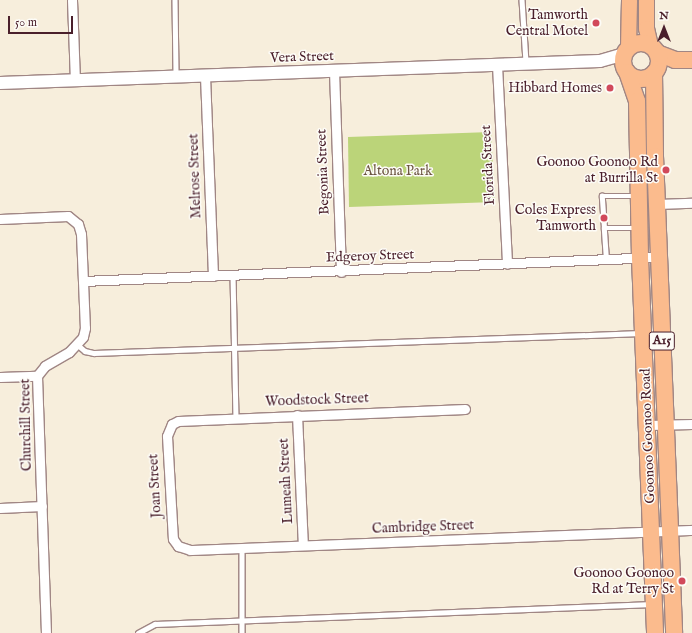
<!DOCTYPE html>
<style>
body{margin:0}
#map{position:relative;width:692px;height:633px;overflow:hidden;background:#f7eedc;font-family:"IM FELL English",serif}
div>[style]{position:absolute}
.green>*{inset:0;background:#bbd479}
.roads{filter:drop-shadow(1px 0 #a08684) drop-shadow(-1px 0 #a08684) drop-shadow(0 1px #a08684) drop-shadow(0 -1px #a08684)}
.service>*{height:4.5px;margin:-2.25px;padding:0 2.25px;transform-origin:2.25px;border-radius:2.25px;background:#fff}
.minor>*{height:9px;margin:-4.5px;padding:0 4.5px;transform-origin:4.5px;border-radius:4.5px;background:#fff}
.tertiary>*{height:12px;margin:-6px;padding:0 6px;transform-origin:6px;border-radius:6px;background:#fff}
.primary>*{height:15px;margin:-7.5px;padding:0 7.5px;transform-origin:7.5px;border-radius:7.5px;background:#fbbb8d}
.trunk>*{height:16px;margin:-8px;padding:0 8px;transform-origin:8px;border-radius:8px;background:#fbbb8d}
.trunk>.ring{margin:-8px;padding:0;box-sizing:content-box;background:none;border:16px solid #fbbb8d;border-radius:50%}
.dots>*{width:11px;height:11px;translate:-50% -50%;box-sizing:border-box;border:2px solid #fdfcf7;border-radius:50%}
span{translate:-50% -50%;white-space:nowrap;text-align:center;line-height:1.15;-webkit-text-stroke:3px #fdfcf7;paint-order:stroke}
.shield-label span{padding:1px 3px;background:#fdfcf7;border:1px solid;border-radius:3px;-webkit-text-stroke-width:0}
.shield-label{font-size:13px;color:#4a1f2b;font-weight:700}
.poi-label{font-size:14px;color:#4a1f2b}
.right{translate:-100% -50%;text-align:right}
.street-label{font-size:14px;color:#4a1f2b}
.park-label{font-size:14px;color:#6c5542}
.north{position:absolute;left:644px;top:8px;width:40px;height:40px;-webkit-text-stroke:3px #fdfcf7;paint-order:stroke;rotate:0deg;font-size:11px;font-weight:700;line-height:16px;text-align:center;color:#4a1f2b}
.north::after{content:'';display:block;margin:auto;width:14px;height:18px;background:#4a1f2b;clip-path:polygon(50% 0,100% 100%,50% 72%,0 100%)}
.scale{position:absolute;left:8px;top:16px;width:65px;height:18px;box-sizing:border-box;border:2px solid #4a1f2b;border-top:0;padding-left:5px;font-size:12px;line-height:14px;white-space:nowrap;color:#4a1f2b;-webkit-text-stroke:3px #fdfcf7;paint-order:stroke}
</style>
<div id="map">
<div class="green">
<i style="clip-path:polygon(491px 132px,495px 202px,349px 207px,348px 137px)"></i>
</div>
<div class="roads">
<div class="service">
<i style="left:175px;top:0;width:75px;rotate:89.2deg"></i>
<i style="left:522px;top:0;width:62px;rotate:86.3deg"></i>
<i style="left:604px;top:228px;width:32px;rotate:-94deg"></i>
<i style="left:602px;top:196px;width:34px"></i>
<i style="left:606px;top:260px;width:32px;rotate:-94deg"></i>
<i style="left:604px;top:228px;width:33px"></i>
<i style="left:233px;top:275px;width:143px;rotate:88.8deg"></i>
<i style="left:78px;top:345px;width:9px;rotate:41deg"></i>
<i style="left:85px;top:351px;width:9px;rotate:13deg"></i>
<i style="left:94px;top:353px;width:547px;rotate:-2.09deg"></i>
<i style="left:242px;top:548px;width:85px;rotate:90deg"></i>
<i style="left:138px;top:633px;width:19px;rotate:-28deg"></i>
<i style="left:155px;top:624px;width:496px;rotate:-2.3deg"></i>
</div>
<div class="minor">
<i style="left:72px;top:0;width:81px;rotate:87.9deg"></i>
<i style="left:497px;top:65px;width:199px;rotate:87.1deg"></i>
<i style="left:334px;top:71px;width:201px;rotate:88deg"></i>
<i style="left:205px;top:76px;width:200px;rotate:87.7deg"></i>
<i style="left:657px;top:204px;width:35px;rotate:-2deg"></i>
<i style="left:0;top:219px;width:68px;rotate:-2.5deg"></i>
<i style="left:68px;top:216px;width:13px;rotate:39deg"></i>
<i style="left:78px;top:224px;width:10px;rotate:73deg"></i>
<i style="left:81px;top:234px;width:94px;rotate:87.6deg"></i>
<i style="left:85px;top:328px;width:9px;rotate:103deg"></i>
<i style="left:83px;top:337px;width:21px;rotate:133deg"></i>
<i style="left:69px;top:352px;width:28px;rotate:150deg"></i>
<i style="left:45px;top:366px;width:13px;rotate:129deg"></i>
<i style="left:37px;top:376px;width:257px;rotate:88deg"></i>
<i style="left:83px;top:281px;width:576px;rotate:-2.39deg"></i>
<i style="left:0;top:377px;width:37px;rotate:-2deg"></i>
<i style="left:465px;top:409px;width:287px;rotate:177.6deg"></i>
<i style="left:178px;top:421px;width:7px;rotate:153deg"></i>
<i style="left:172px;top:424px;width:13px;rotate:113deg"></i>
<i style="left:167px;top:436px;width:103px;rotate:86.7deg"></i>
<i style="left:173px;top:539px;width:9px;rotate:54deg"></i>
<i style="left:178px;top:546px;width:13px;rotate:18deg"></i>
<i style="left:190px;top:550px;width:502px;rotate:-2.28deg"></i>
<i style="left:297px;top:415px;width:130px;rotate:87.4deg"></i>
<i style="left:647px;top:425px;width:45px;rotate:-1.3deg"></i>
<i style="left:0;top:508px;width:42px;rotate:-2.7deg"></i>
</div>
<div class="tertiary">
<i style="left:0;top:83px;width:600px;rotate:-2.1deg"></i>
<i style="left:600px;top:61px;width:25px;rotate:-16deg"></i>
</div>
<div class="primary">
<i style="left:646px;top:0;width:28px;rotate:90deg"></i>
<i style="left:646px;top:28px;width:17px;rotate:77deg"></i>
<i style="left:628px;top:48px;width:48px;rotate:-88.8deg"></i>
</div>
<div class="trunk">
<i class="ring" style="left:623px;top:43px;width:20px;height:20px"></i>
<i style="left:657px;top:53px;width:19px;rotate:21deg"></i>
<i style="left:675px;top:60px;width:17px"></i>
<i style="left:627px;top:72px;width:31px;rotate:71deg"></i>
<i style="left:637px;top:101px;width:157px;rotate:88.9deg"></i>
<i style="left:640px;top:258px;width:375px;rotate:87.7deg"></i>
<i style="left:654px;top:73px;width:83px;rotate:89.3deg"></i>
<i style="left:655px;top:156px;width:477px;rotate:87.7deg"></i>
</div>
</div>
<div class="dots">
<i style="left:596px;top:23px;background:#d1495b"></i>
<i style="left:610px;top:88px;background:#d1495b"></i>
<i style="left:666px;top:170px;background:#d1495b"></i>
<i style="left:604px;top:218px;background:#d1495b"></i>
<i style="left:682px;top:581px;background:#d1495b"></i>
</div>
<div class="shield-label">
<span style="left:662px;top:341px">A15</span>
</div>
<div class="poi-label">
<span class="right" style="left:588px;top:23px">Tamworth<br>Central Motel</span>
<span class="right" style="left:602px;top:88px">Hibbard Homes</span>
<span class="right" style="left:658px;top:170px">Goonoo Goonoo Rd<br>at Burrilla St</span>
<span class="right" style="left:596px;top:218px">Coles Express<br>Tamworth</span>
<span class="right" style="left:674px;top:581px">Goonoo Goonoo<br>Rd at Terry St</span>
</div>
<div class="street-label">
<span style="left:302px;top:57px;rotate:-2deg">Vera Street</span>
<span style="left:488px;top:165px;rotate:-93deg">Florida Street</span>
<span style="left:323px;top:172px;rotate:-92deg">Begonia Street</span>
<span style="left:195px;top:176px;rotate:-92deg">Melrose Street</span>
<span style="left:370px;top:256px;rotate:-2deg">Edgeroy Street</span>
<span style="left:317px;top:400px;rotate:-2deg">Woodstock Street</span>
<span style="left:26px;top:425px;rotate:-91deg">Churchill Street</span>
<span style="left:648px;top:436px;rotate:-92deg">Goonoo Goonoo Road</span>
<span style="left:286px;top:481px;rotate:-93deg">Lumeah Street</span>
<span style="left:155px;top:486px;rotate:-93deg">Joan Street</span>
<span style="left:423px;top:527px;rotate:-2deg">Cambridge Street</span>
</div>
<div class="park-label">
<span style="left:398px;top:171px">Altona Park</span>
</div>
<div class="north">N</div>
<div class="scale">50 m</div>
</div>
